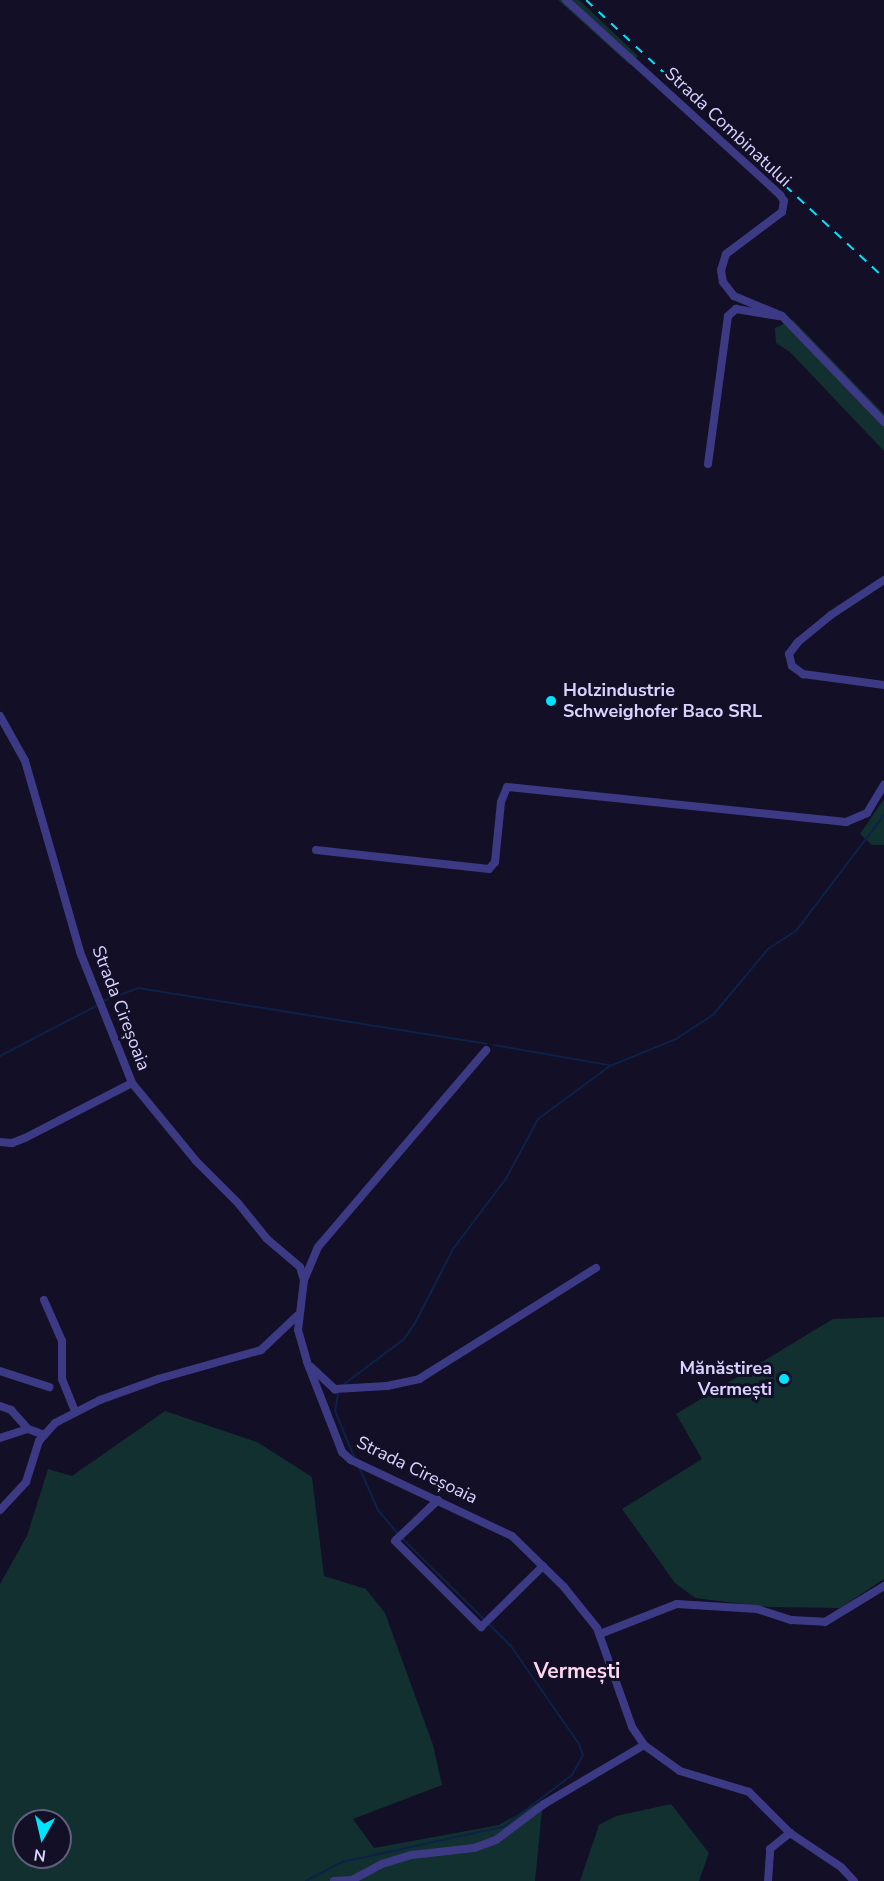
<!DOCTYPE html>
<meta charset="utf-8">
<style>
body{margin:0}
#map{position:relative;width:884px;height:1881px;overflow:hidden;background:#130f26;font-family:"Nunito Sans",sans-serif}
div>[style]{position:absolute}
.green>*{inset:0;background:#12302f}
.stream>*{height:2px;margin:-1px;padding:0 1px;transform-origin:1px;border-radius:1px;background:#0c2248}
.minor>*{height:8px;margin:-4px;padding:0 4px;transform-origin:4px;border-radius:4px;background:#3d3a85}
.rail>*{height:2px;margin-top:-1px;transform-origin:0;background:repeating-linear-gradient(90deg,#00e5ff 0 9px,transparent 0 17px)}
.dots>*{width:16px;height:16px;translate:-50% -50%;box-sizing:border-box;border:3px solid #130f26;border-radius:50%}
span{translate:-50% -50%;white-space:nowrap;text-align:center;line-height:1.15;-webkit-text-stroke:6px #130f26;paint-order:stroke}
.street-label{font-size:18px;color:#d9d4ff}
.poi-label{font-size:18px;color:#d9d4ff;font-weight:700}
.left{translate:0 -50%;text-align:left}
.right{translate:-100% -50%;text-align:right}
.quarter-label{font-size:21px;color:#ffd6f0;font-weight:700}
.north{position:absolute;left:12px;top:1809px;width:60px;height:60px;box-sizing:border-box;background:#130f26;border:2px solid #625e7d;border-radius:50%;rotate:188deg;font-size:16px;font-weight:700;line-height:24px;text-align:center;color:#d9d4ff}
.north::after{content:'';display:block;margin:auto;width:21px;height:27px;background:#00e5ff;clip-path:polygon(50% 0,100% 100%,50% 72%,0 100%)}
</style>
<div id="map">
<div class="green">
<i style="clip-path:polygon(558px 0,579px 0,638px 56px,630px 65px)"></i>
<i style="clip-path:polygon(793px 320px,884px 414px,884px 451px,790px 352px,776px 343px,775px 328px)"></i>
<i style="clip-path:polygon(884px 799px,884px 845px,872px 845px,860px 834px)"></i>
<i style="clip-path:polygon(884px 1317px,884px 1579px,840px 1608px,769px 1607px,695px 1598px,675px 1583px,622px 1509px,702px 1459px,676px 1414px,833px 1319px)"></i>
<i style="clip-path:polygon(evenodd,165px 1411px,257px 1442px,312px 1477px,324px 1576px,366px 1589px,385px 1613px,433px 1745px,442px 1785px,353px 1819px,374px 1848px,499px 1825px,543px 1800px,535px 1881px,0 1881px,0 1584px,27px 1536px,48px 1469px,72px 1476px,165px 1411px,24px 1821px,60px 1821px,60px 1857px,24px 1857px,24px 1821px)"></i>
<i style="clip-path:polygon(671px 1804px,709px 1853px,699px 1881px,580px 1881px,599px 1825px,616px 1816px)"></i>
</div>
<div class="stream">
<i style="left:103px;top:1001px;width:37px;rotate:-20deg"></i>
<i style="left:138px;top:988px;width:353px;rotate:9.1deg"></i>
<i style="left:494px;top:1045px;width:117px;rotate:9.9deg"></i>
<i style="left:0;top:1056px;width:108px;rotate:-27.5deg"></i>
<i style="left:343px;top:1385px;width:76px;rotate:-37deg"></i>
<i style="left:404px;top:1339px;width:19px;rotate:-55deg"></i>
<i style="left:415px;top:1323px;width:83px;rotate:-62.8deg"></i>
<i style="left:453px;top:1249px;width:90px;rotate:-53.1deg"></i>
<i style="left:507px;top:1177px;width:66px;rotate:-61.9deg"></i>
<i style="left:538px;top:1119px;width:89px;rotate:-36.4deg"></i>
<i style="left:610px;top:1066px;width:71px;rotate:-22.2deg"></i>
<i style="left:676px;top:1039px;width:44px;rotate:-33deg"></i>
<i style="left:713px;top:1015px;width:86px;rotate:-50.2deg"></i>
<i style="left:768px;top:949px;width:33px;rotate:-33deg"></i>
<i style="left:796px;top:931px;width:146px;rotate:-52.8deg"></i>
<i style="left:338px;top:1393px;width:18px;rotate:99deg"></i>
<i style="left:335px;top:1411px;width:52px;rotate:67.4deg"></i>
<i style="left:359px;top:1467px;width:47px;rotate:66.2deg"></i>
<i style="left:378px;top:1510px;width:31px;rotate:50deg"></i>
<i style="left:306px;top:1881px;width:41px;rotate:-27.8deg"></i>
<i style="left:342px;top:1862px;width:165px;rotate:-12.3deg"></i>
<i style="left:503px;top:1827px;width:86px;rotate:-37deg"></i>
<i style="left:572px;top:1775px;width:23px;rotate:-61deg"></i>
<i style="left:583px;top:1755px;width:12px;rotate:-110deg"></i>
<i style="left:579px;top:1744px;width:119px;rotate:-124.8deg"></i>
<i style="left:511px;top:1646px;width:153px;rotate:-135.3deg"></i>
</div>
<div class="minor">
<i style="left:566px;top:0;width:290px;rotate:42.3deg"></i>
<i style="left:780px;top:195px;width:7px;rotate:56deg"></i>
<i style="left:784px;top:201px;width:11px;rotate:100deg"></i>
<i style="left:782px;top:212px;width:70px;rotate:143.1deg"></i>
<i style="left:726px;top:254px;width:17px;rotate:107deg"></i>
<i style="left:721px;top:270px;width:12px;rotate:81deg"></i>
<i style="left:723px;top:282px;width:18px;rotate:52deg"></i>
<i style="left:734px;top:296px;width:52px;rotate:22.6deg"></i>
<i style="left:782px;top:316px;width:147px;rotate:46.1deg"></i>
<i style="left:708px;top:464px;width:149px;rotate:-82.3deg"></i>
<i style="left:728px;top:316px;width:11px;rotate:-41deg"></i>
<i style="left:736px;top:309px;width:43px;rotate:9.5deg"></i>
<i style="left:884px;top:580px;width:64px;rotate:146.6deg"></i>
<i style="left:831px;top:615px;width:43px;rotate:140.7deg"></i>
<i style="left:798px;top:642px;width:15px;rotate:127deg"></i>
<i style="left:789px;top:654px;width:12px;rotate:76deg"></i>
<i style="left:792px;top:666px;width:14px;rotate:36deg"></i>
<i style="left:803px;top:674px;width:82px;rotate:7.7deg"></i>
<i style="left:0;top:716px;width:51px;rotate:60.9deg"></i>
<i style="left:25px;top:761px;width:199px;rotate:73.9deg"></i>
<i style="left:80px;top:952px;width:141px;rotate:68.3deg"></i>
<i style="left:132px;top:1083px;width:101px;rotate:50.6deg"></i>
<i style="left:196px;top:1161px;width:59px;rotate:45deg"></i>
<i style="left:238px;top:1203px;width:46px;rotate:51.1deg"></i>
<i style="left:267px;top:1239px;width:43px;rotate:40.3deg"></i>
<i style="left:300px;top:1267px;width:14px;rotate:73deg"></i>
<i style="left:304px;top:1280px;width:50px;rotate:96.8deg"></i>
<i style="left:298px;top:1330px;width:33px;rotate:74deg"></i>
<i style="left:307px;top:1362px;width:97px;rotate:68.7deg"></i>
<i style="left:342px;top:1452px;width:12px;rotate:42deg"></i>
<i style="left:351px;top:1460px;width:178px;rotate:25.3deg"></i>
<i style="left:512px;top:1536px;width:73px;rotate:44.4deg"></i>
<i style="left:564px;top:1587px;width:53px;rotate:51.2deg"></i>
<i style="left:597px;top:1628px;width:105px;rotate:70.5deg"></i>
<i style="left:632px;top:1727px;width:22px;rotate:56deg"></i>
<i style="left:644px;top:1745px;width:44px;rotate:35.8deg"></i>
<i style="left:680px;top:1771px;width:72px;rotate:16.9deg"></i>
<i style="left:749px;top:1792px;width:58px;rotate:45deg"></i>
<i style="left:790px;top:1833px;width:61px;rotate:33.7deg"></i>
<i style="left:841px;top:1867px;width:19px;rotate:47deg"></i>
<i style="left:316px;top:850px;width:174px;rotate:6.3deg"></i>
<i style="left:489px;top:869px;width:9px;rotate:-49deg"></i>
<i style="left:495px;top:862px;width:60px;rotate:-84.3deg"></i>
<i style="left:501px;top:802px;width:16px;rotate:-68deg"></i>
<i style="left:507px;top:787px;width:341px;rotate:5.9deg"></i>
<i style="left:846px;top:822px;width:23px;rotate:-23deg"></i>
<i style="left:867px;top:813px;width:33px;rotate:-59deg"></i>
<i style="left:0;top:1142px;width:12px;rotate:5deg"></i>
<i style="left:12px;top:1143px;width:14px;rotate:-21deg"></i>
<i style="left:25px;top:1138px;width:120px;rotate:-27.2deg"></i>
<i style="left:304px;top:1280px;width:36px;rotate:-67deg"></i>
<i style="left:318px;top:1247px;width:259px;rotate:-49.5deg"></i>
<i style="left:44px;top:1300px;width:45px;rotate:66.3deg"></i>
<i style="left:62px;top:1341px;width:38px;rotate:90deg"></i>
<i style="left:62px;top:1379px;width:35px;rotate:68deg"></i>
<i style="left:311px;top:1367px;width:33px;rotate:43deg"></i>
<i style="left:335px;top:1389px;width:52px;rotate:-3.3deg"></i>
<i style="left:387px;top:1386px;width:33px;rotate:-12deg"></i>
<i style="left:419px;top:1379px;width:209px;rotate:-32.1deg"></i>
<i style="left:0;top:1371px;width:52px;rotate:18.1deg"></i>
<i style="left:0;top:1406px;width:12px;rotate:20deg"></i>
<i style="left:11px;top:1410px;width:25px;rotate:48deg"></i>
<i style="left:28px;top:1429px;width:15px;rotate:20deg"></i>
<i style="left:0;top:1438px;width:29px;rotate:-18deg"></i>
<i style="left:438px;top:1500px;width:59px;rotate:136.4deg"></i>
<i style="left:395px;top:1541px;width:122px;rotate:45deg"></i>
<i style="left:481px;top:1627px;width:87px;rotate:-44.5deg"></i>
<i style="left:0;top:1510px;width:38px;rotate:-47deg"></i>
<i style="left:26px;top:1482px;width:43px;rotate:-72.4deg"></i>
<i style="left:39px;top:1441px;width:24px;rotate:-48deg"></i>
<i style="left:55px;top:1423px;width:51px;rotate:-27.1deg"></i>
<i style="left:100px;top:1400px;width:62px;rotate:-19.9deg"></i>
<i style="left:158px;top:1379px;width:107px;rotate:-15.7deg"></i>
<i style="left:261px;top:1350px;width:50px;rotate:-43.4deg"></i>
<i style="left:600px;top:1634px;width:83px;rotate:-21.3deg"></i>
<i style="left:677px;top:1604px;width:80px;rotate:3.6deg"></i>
<i style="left:757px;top:1609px;width:36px;rotate:18deg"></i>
<i style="left:791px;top:1620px;width:34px;rotate:3deg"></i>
<i style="left:825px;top:1622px;width:69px;rotate:-31.4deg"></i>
<i style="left:334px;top:1881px;width:18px;rotate:-3deg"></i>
<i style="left:352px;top:1880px;width:34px;rotate:-28deg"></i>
<i style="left:382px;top:1864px;width:31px;rotate:-17deg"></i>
<i style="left:412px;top:1855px;width:62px;rotate:-6.4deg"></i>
<i style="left:474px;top:1848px;width:23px;rotate:-20deg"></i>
<i style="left:496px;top:1840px;width:60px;rotate:-36.9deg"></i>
<i style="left:544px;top:1804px;width:116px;rotate:-30.5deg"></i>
<i style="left:768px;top:1881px;width:32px;rotate:-86deg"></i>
<i style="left:770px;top:1849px;width:26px;rotate:-39deg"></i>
</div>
<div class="rail">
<i style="left:586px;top:0;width:408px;rotate:43deg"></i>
</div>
<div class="dots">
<i style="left:551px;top:701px;background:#00e5ff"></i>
<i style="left:784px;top:1379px;background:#00e5ff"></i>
</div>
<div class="street-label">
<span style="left:728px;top:127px;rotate:43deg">Strada Combinatului</span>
<span style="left:121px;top:1008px;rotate:69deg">Strada Cireșoaia</span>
<span style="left:417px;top:1470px;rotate:26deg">Strada Cireșoaia</span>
</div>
<div class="poi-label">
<span class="left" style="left:563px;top:701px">Holzindustrie<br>Schweighofer Baco SRL</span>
<span class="right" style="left:772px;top:1379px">Mănăstirea<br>Vermești</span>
</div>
<div class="quarter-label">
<span style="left:577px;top:1671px">Vermești</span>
</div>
<div class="north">N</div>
</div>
